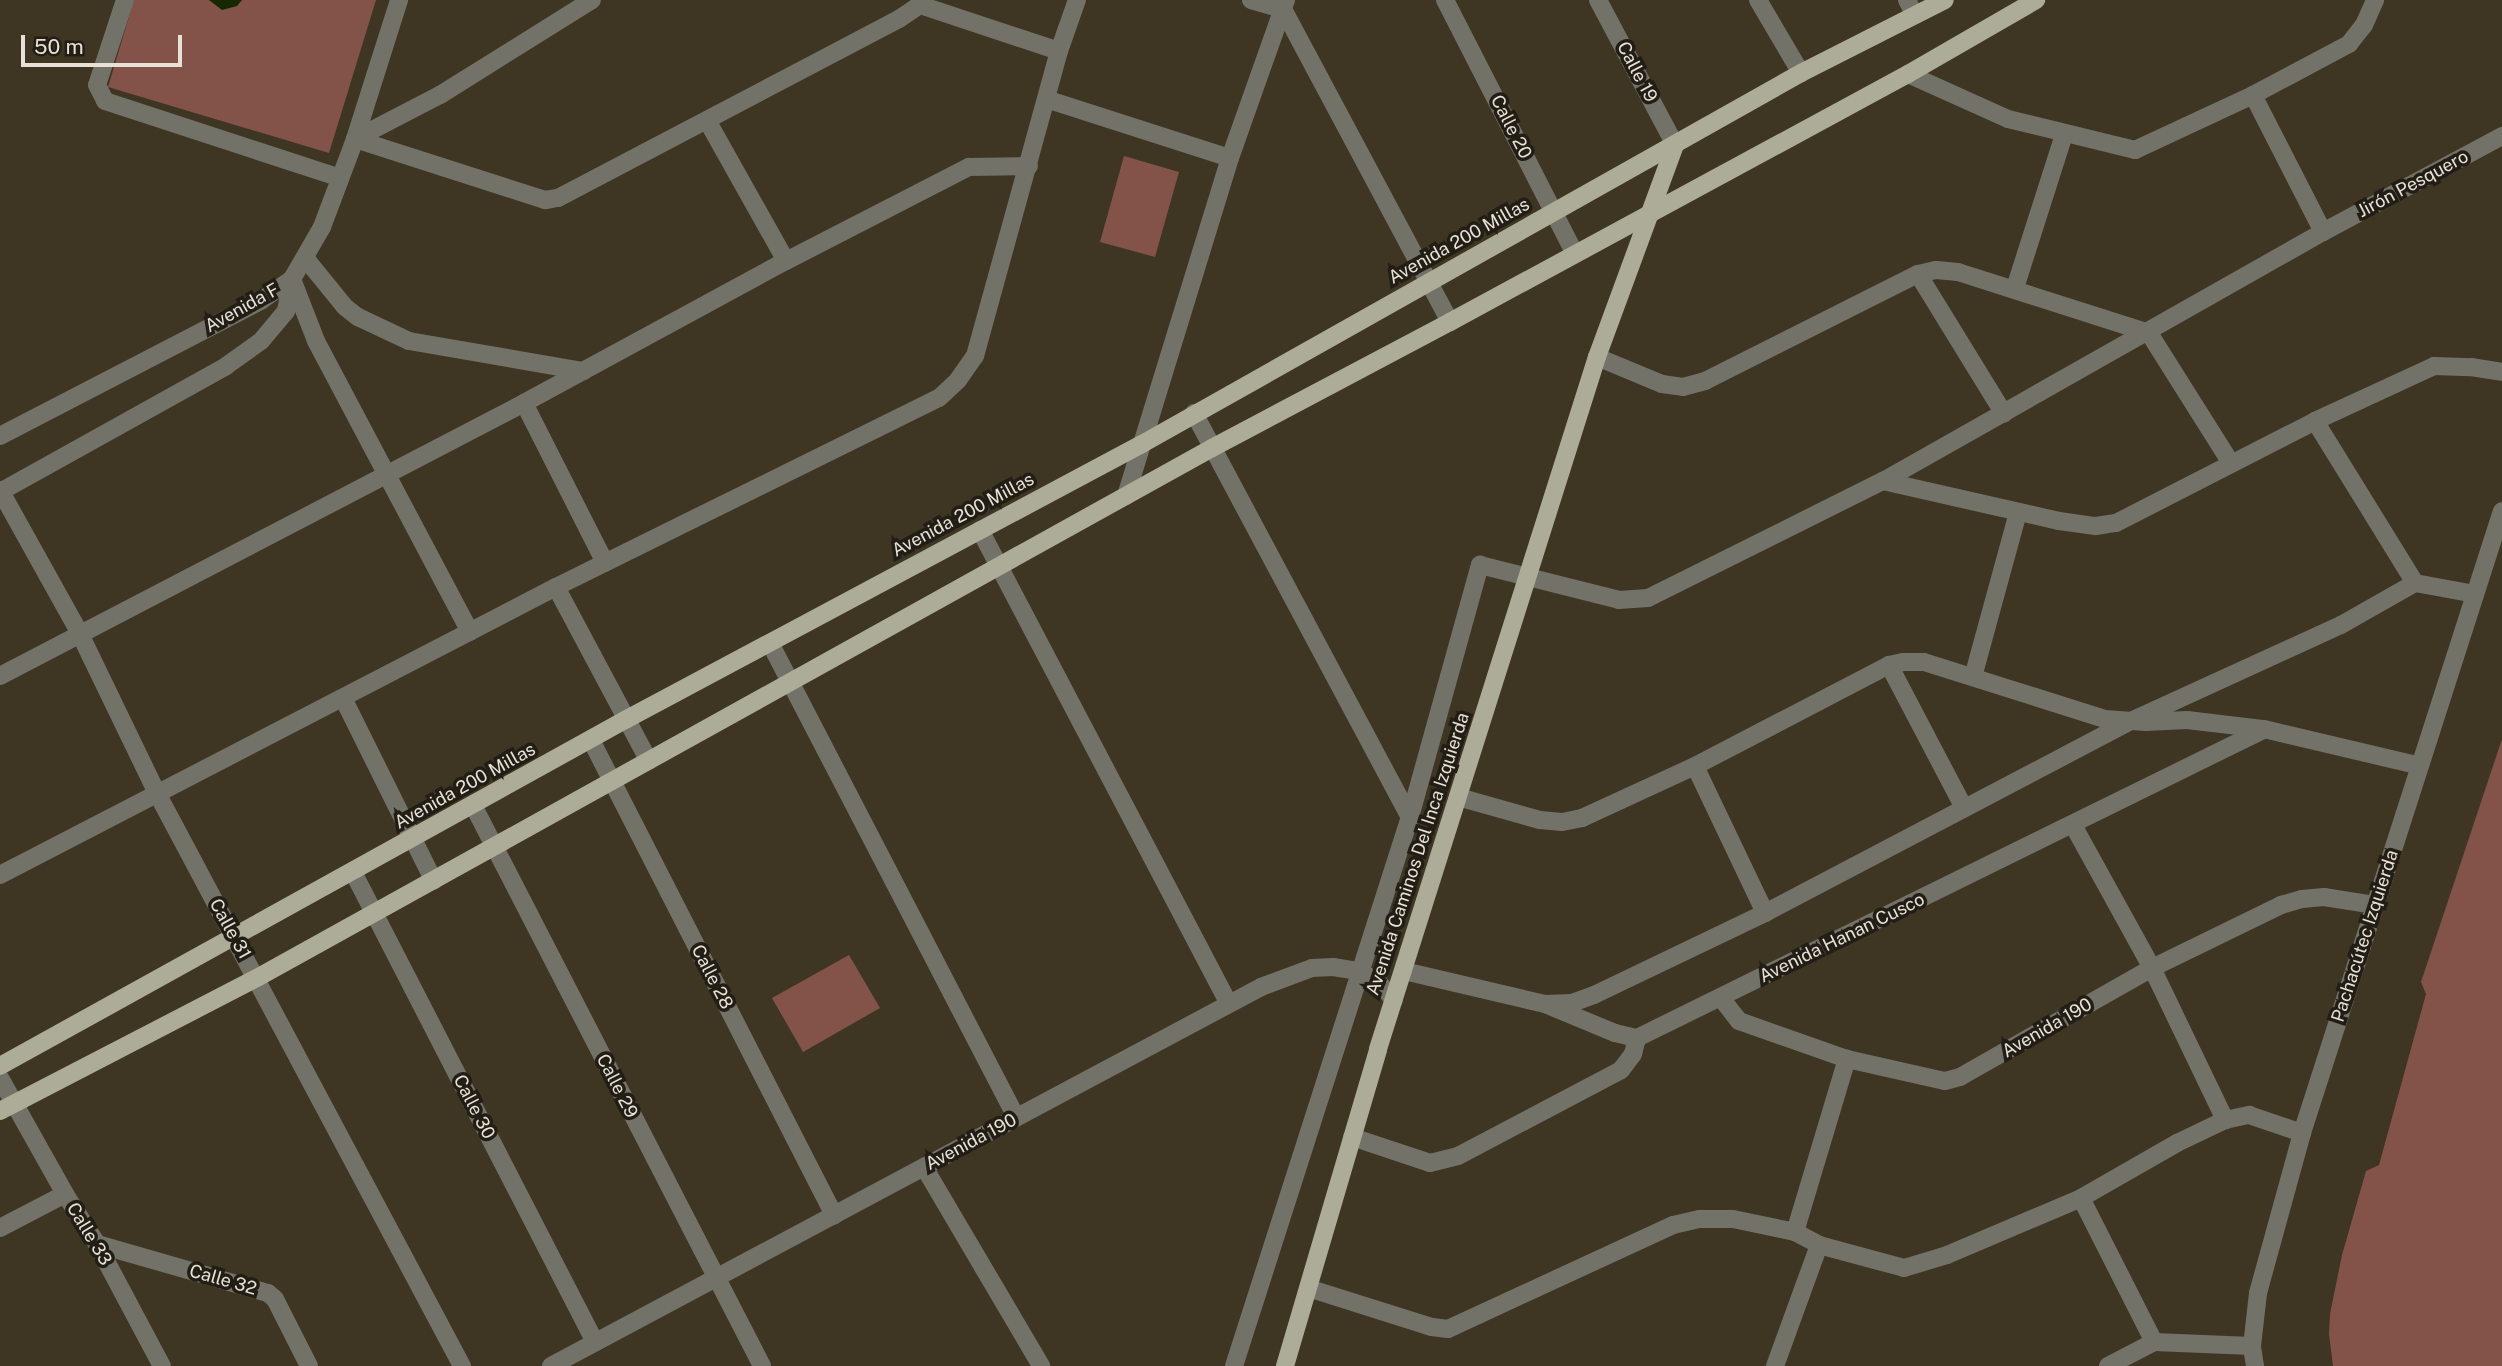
<!DOCTYPE html>
<meta charset="utf-8">
<style>
body{margin:0}
#map{position:relative;width:2502px;height:1366px;overflow:hidden;background:#3f3523;font-family:"Public Sans",sans-serif}
div>[style]{position:absolute}
.green>*{inset:0;background:#83534a}
.water>*{inset:0;background:#162703}
.minor>*{height:18px;margin:-9px;padding:0 9px;transform-origin:9px;border-radius:9px;background:#727268}
.major>*{height:18px;margin:-9px;padding:0 9px;transform-origin:9px;border-radius:9px;background:#acac98}
span{translate:-50% -50%;white-space:nowrap;text-align:center;line-height:1.15;-webkit-text-stroke:7px #221e16;paint-order:stroke}
.street-label{font-size:18px;color:#e7e1d6}
.scale{position:absolute;left:21px;top:35px;width:161px;height:32px;box-sizing:border-box;border:4px solid #e7e1d6;border-top:0;padding-left:9px;font-size:21px;line-height:24px;white-space:nowrap;color:#e7e1d6;-webkit-text-stroke:5px #221e16;paint-order:stroke}
</style>
<div id="map">
<div class="green">
<i style="clip-path:polygon(134px 0,376px 0,329px 153px,108px 87px)"></i>
<i style="clip-path:polygon(1124px 156px,1179px 172px,1155px 257px,1100px 242px)"></i>
<i style="clip-path:polygon(2502px 739px,2502px 1366px,2333px 1366px,2329px 1334px,2330px 1314px,2342px 1255px,2366px 1171px,2379px 1165px,2426px 994px,2421px 982px)"></i>
<i style="clip-path:polygon(849px 955px,880px 1008px,803px 1052px,772px 998px)"></i>
</div>
<div class="water">
<i style="clip-path:polygon(209px 0,242px 0,237px 6px,222px 10px)"></i>
</div>
<div class="minor">
<i style="left:125px;top:0;width:89px;rotate:108.2deg"></i>
<i style="left:97px;top:85px;width:18px;rotate:63deg"></i>
<i style="left:105px;top:101px;width:247px;rotate:18.1deg"></i>
<i style="left:1251px;top:0;width:33px;rotate:16deg"></i>
<i style="left:1283px;top:9px;width:355px;rotate:61.9deg"></i>
<i style="left:1445px;top:0;width:285px;rotate:62.9deg"></i>
<i style="left:1598px;top:0;width:164px;rotate:62deg"></i>
<i style="left:1758px;top:0;width:85px;rotate:59.5deg"></i>
<i style="left:1907px;top:0;width:17px;rotate:62deg"></i>
<i style="left:920px;top:5px;width:146px;rotate:18.3deg"></i>
<i style="left:1908px;top:74px;width:110px;rotate:24.2deg"></i>
<i style="left:2008px;top:119px;width:131px;rotate:13.7deg"></i>
<i style="left:2135px;top:150px;width:130px;rotate:-25deg"></i>
<i style="left:2253px;top:95px;width:109px;rotate:-28deg"></i>
<i style="left:2349px;top:44px;width:24px;rotate:-52deg"></i>
<i style="left:2364px;top:25px;width:27px;rotate:-66deg"></i>
<i style="left:2253px;top:95px;width:154px;rotate:62.9deg"></i>
<i style="left:1046px;top:99px;width:193px;rotate:17.8deg"></i>
<i style="left:708px;top:122px;width:159px;rotate:60.7deg"></i>
<i style="left:355px;top:139px;width:200px;rotate:17.8deg"></i>
<i style="left:545px;top:200px;width:13px;rotate:-9deg"></i>
<i style="left:558px;top:198px;width:385px;rotate:-27.7deg"></i>
<i style="left:899px;top:19px;width:25px;rotate:-34deg"></i>
<i style="left:920px;top:5px;width:5px;rotate:-68deg"></i>
<i style="left:355px;top:139px;width:96px;rotate:-27.4deg"></i>
<i style="left:440px;top:95px;width:179px;rotate:-32deg"></i>
<i style="left:306px;top:259px;width:62px;rotate:50.9deg"></i>
<i style="left:345px;top:307px;width:16px;rotate:38deg"></i>
<i style="left:358px;top:317px;width:56px;rotate:25.2deg"></i>
<i style="left:409px;top:341px;width:177px;rotate:9.8deg"></i>
<i style="left:1918px;top:274px;width:164px;rotate:58.4deg"></i>
<i style="left:292px;top:279px;width:66px;rotate:68.8deg"></i>
<i style="left:316px;top:341px;width:329px;rotate:62.1deg"></i>
<i style="left:2015px;top:288px;width:162px;rotate:-72.3deg"></i>
<i style="left:1597px;top:357px;width:70px;rotate:22.6deg"></i>
<i style="left:1662px;top:384px;width:21px;rotate:8deg"></i>
<i style="left:1683px;top:387px;width:23px;rotate:-15deg"></i>
<i style="left:1705px;top:381px;width:238px;rotate:-26.7deg"></i>
<i style="left:1918px;top:274px;width:18px;rotate:-13deg"></i>
<i style="left:1936px;top:270px;width:22px;rotate:5deg"></i>
<i style="left:1958px;top:272px;width:201px;rotate:17.7deg"></i>
<i style="left:2149px;top:333px;width:154px;rotate:57.8deg"></i>
<i style="left:524px;top:403px;width:179px;rotate:63.1deg"></i>
<i style="left:1194px;top:413px;width:458px;rotate:61.9deg"></i>
<i style="left:2315px;top:421px;width:190px;rotate:58.3deg"></i>
<i style="left:2415px;top:583px;width:61px;rotate:10.4deg"></i>
<i style="left:0;top:436px;width:295px;rotate:-27.4deg"></i>
<i style="left:262px;top:300px;width:37px;rotate:-35deg"></i>
<i style="left:292px;top:279px;width:60px;rotate:-60deg"></i>
<i style="left:322px;top:227px;width:94px;rotate:-69.4deg"></i>
<i style="left:355px;top:139px;width:146px;rotate:-72.4deg"></i>
<i style="left:1883px;top:481px;width:180px;rotate:12.8deg"></i>
<i style="left:2059px;top:521px;width:37px;rotate:8deg"></i>
<i style="left:2096px;top:526px;width:20px;rotate:-9deg"></i>
<i style="left:2116px;top:523px;width:224px;rotate:-27.1deg"></i>
<i style="left:2315px;top:421px;width:131px;rotate:-24.8deg"></i>
<i style="left:2434px;top:366px;width:37px;rotate:2deg"></i>
<i style="left:2471px;top:367px;width:31px;rotate:9deg"></i>
<i style="left:0;top:490px;width:165px;rotate:60.9deg"></i>
<i style="left:80px;top:634px;width:179px;rotate:64.2deg"></i>
<i style="left:158px;top:795px;width:647px;rotate:61.97deg"></i>
<i style="left:0;top:492px;width:259px;rotate:-29.1deg"></i>
<i style="left:226px;top:366px;width:43px;rotate:-35.5deg"></i>
<i style="left:261px;top:341px;width:39px;rotate:-50deg"></i>
<i style="left:286px;top:311px;width:33px;rotate:-79deg"></i>
<i style="left:1126px;top:496px;width:354px;rotate:-72.9deg"></i>
<i style="left:1230px;top:158px;width:168px;rotate:-70.5deg"></i>
<i style="left:980px;top:530px;width:535px;rotate:62.29deg"></i>
<i style="left:556px;top:587px;width:197px;rotate:61.9deg"></i>
<i style="left:770px;top:643px;width:534px;rotate:62.57deg"></i>
<i style="left:1889px;top:665px;width:161px;rotate:62.3deg"></i>
<i style="left:0;top:676px;width:591px;rotate:-27.52deg"></i>
<i style="left:524px;top:403px;width:298px;rotate:-28.5deg"></i>
<i style="left:786px;top:261px;width:206px;rotate:-27.2deg"></i>
<i style="left:969px;top:167px;width:60px;rotate:-1deg"></i>
<i style="left:1973px;top:677px;width:171px;rotate:-74.7deg"></i>
<i style="left:343px;top:698px;width:204px;rotate:63.6deg"></i>
<i style="left:591px;top:740px;width:534px;rotate:62.91deg"></i>
<i style="left:1695px;top:766px;width:163px;rotate:64.5deg"></i>
<i style="left:1458px;top:797px;width:85px;rotate:15.7deg"></i>
<i style="left:1540px;top:820px;width:22px;rotate:5deg"></i>
<i style="left:1562px;top:822px;width:20px;rotate:-11deg"></i>
<i style="left:1582px;top:818px;width:124px;rotate:-24.7deg"></i>
<i style="left:1695px;top:766px;width:219px;rotate:-27.5deg"></i>
<i style="left:1889px;top:665px;width:14px;rotate:-12deg"></i>
<i style="left:1903px;top:662px;width:21px"></i>
<i style="left:1924px;top:662px;width:190px;rotate:17.5deg"></i>
<i style="left:2105px;top:719px;width:41px;rotate:4.2deg"></i>
<i style="left:2146px;top:722px;width:41px;rotate:-2.8deg"></i>
<i style="left:2187px;top:720px;width:78px;rotate:6.7deg"></i>
<i style="left:2264px;top:729px;width:160px;rotate:13.3deg"></i>
<i style="left:473px;top:805px;width:631px;rotate:62.74deg"></i>
<i style="left:2073px;top:825px;width:163px;rotate:61.1deg"></i>
<i style="left:2152px;top:968px;width:169px;rotate:64.3deg"></i>
<i style="left:353px;top:872px;width:529px;rotate:62.76deg"></i>
<i style="left:0;top:875px;width:626px;rotate:-27.38deg"></i>
<i style="left:556px;top:587px;width:427px;rotate:-26.3deg"></i>
<i style="left:939px;top:398px;width:26px;rotate:-43deg"></i>
<i style="left:958px;top:380px;width:29px;rotate:-55deg"></i>
<i style="left:975px;top:356px;width:316px;rotate:-74.6deg"></i>
<i style="left:1059px;top:51px;width:54px;rotate:-70.6deg"></i>
<i style="left:1404px;top:971px;width:145px;rotate:13.2deg"></i>
<i style="left:1545px;top:1004px;width:76px;rotate:22.5deg"></i>
<i style="left:1615px;top:1033px;width:23px;rotate:13deg"></i>
<i style="left:1637px;top:1038px;width:698px;rotate:-26.2deg"></i>
<i style="left:1721px;top:998px;width:29px;rotate:52deg"></i>
<i style="left:1739px;top:1021px;width:114px;rotate:19.4deg"></i>
<i style="left:1847px;top:1059px;width:100px;rotate:12.7deg"></i>
<i style="left:1945px;top:1081px;width:16px;rotate:-15deg"></i>
<i style="left:1960px;top:1077px;width:221px;rotate:-29.6deg"></i>
<i style="left:2152px;top:968px;width:144px;rotate:-26deg"></i>
<i style="left:2281px;top:905px;width:22px;rotate:-16deg"></i>
<i style="left:2302px;top:899px;width:22px;rotate:-5deg"></i>
<i style="left:2324px;top:897px;width:52px;rotate:8.9deg"></i>
<i style="left:1545px;top:1004px;width:27px;rotate:-2deg"></i>
<i style="left:1572px;top:1003px;width:23px;rotate:-20deg"></i>
<i style="left:1594px;top:995px;width:190px;rotate:-25.6deg"></i>
<i style="left:1765px;top:913px;width:413px;rotate:-27.7deg"></i>
<i style="left:2131px;top:721px;width:231px;rotate:-24.6deg"></i>
<i style="left:2341px;top:625px;width:85px;rotate:-29.6deg"></i>
<i style="left:0;top:1078px;width:133px;rotate:60.7deg"></i>
<i style="left:65px;top:1194px;width:59px;rotate:57.4deg"></i>
<i style="left:97px;top:1244px;width:138px;rotate:62deg"></i>
<i style="left:1352px;top:1137px;width:82px;rotate:18.4deg"></i>
<i style="left:1430px;top:1163px;width:29px;rotate:-14deg"></i>
<i style="left:1458px;top:1156px;width:184px;rotate:-27.8deg"></i>
<i style="left:1621px;top:1070px;width:20px;rotate:-53deg"></i>
<i style="left:1633px;top:1054px;width:16px;rotate:-76deg"></i>
<i style="left:924px;top:1167px;width:231px;rotate:59.5deg"></i>
<i style="left:2081px;top:1198px;width:161px;rotate:63.1deg"></i>
<i style="left:0;top:1228px;width:73px;rotate:-27.6deg"></i>
<i style="left:1795px;top:1232px;width:181px;rotate:-73.3deg"></i>
<i style="left:97px;top:1244px;width:178px;rotate:16deg"></i>
<i style="left:268px;top:1293px;width:9px;rotate:41deg"></i>
<i style="left:275px;top:1299px;width:75px;rotate:63.1deg"></i>
<i style="left:1308px;top:1288px;width:130px;rotate:17.5deg"></i>
<i style="left:1432px;top:1327px;width:16px;rotate:7deg"></i>
<i style="left:1448px;top:1329px;width:248px;rotate:-24.8deg"></i>
<i style="left:1673px;top:1225px;width:27px;rotate:-13deg"></i>
<i style="left:1699px;top:1219px;width:34px"></i>
<i style="left:1733px;top:1219px;width:63px;rotate:11.8deg"></i>
<i style="left:1795px;top:1232px;width:27px;rotate:28deg"></i>
<i style="left:1819px;top:1245px;width:88px;rotate:15.1deg"></i>
<i style="left:1904px;top:1268px;width:45px;rotate:-16.8deg"></i>
<i style="left:1947px;top:1255px;width:146px;rotate:-23deg"></i>
<i style="left:2081px;top:1198px;width:111px;rotate:-29.8deg"></i>
<i style="left:2177px;top:1143px;width:53px;rotate:-25.6deg"></i>
<i style="left:2225px;top:1120px;width:25px;rotate:-12deg"></i>
<i style="left:2249px;top:1115px;width:56px;rotate:18.8deg"></i>
<i style="left:551px;top:1366px;width:805px;rotate:-28.09deg"></i>
<i style="left:1261px;top:987px;width:54px;rotate:-20.4deg"></i>
<i style="left:1312px;top:968px;width:21px;rotate:-3deg"></i>
<i style="left:1333px;top:967px;width:26px;rotate:9deg"></i>
<i style="left:1359px;top:971px;width:22px;rotate:30deg"></i>
<i style="left:1378px;top:982px;width:24px;rotate:48deg"></i>
<i style="left:1234px;top:1366px;width:577px;rotate:-72.23deg"></i>
<i style="left:1410px;top:817px;width:262px;rotate:-74.5deg"></i>
<i style="left:1480px;top:565px;width:143px;rotate:14.1deg"></i>
<i style="left:1619px;top:600px;width:29px;rotate:-4deg"></i>
<i style="left:1648px;top:598px;width:263px;rotate:-26.5deg"></i>
<i style="left:1883px;top:481px;width:506px;rotate:-29.51deg"></i>
<i style="left:2323px;top:232px;width:203px;rotate:-28.2deg"></i>
<i style="left:1775px;top:1366px;width:129px;rotate:-70deg"></i>
<i style="left:2108px;top:1366px;width:52px;rotate:-27.6deg"></i>
<i style="left:2154px;top:1342px;width:98px;rotate:2.3deg"></i>
<i style="left:2255px;top:1366px;width:20px;rotate:-99deg"></i>
<i style="left:2252px;top:1346px;width:53px;rotate:-83.5deg"></i>
<i style="left:2258px;top:1293px;width:166px;rotate:-74.6deg"></i>
<i style="left:2302px;top:1133px;width:653px;rotate:-72.18deg"></i>
</div>
<div class="major">
<i style="left:0;top:1066px;width:714px;rotate:-28.97deg"></i>
<i style="left:625px;top:720px;width:586px;rotate:-28.1deg"></i>
<i style="left:1142px;top:444px;width:756px;rotate:-29.38deg"></i>
<i style="left:1801px;top:73px;width:161px;rotate:-26.9deg"></i>
<i style="left:0;top:1111px;width:289px;rotate:-27.4deg"></i>
<i style="left:257px;top:978px;width:1092px;rotate:-29.03deg"></i>
<i style="left:1212px;top:448px;width:269px;rotate:-27.9deg"></i>
<i style="left:1450px;top:322px;width:521px;rotate:-28.43deg"></i>
<i style="left:1908px;top:74px;width:148px;rotate:-30deg"></i>
<i style="left:1285px;top:1366px;width:330px;rotate:-73.6deg"></i>
<i style="left:1378px;top:1049px;width:726px;rotate:-72.44deg"></i>
<i style="left:1597px;top:357px;width:226px;rotate:-69.8deg"></i>
</div>
<div class="street-label">
<span style="left:1637px;top:72px;rotate:62deg">Calle 19</span>
<span style="left:1511px;top:127px;rotate:63deg">Calle 20</span>
<span style="left:2413px;top:184px;rotate:-28deg">Jirón Pesquero</span>
<span style="left:1459px;top:241px;rotate:-29deg">Avenida 200 Millas</span>
<span style="left:242px;top:308px;rotate:-29deg">Avenida F</span>
<span style="left:963px;top:515px;rotate:-28deg">Avenida 200 Millas</span>
<span style="left:465px;top:786px;rotate:-29deg">Avenida 200 Millas</span>
<span style="left:1418px;top:854px;rotate:-72deg">Avenida Caminos Del Inca Izquierda</span>
<span style="left:230px;top:929px;rotate:61deg">Calle 31</span>
<span style="left:2365px;top:936px;rotate:-72deg">Pachacútec Izquierda</span>
<span style="left:1842px;top:938px;rotate:-26deg">Avenida Hanan Cusco</span>
<span style="left:712px;top:977px;rotate:63deg">Calle 28</span>
<span style="left:2047px;top:1028px;rotate:-30deg">Avenida 190</span>
<span style="left:617px;top:1086px;rotate:63deg">Calle 29</span>
<span style="left:474px;top:1107px;rotate:63deg">Calle 30</span>
<span style="left:971px;top:1142px;rotate:-28deg">Avenida 190</span>
<span style="left:89px;top:1234px;rotate:59deg">Calle 33</span>
<span style="left:223px;top:1280px;rotate:16deg">Calle 32</span>
</div>
<div class="scale">50 m</div>
</div>
